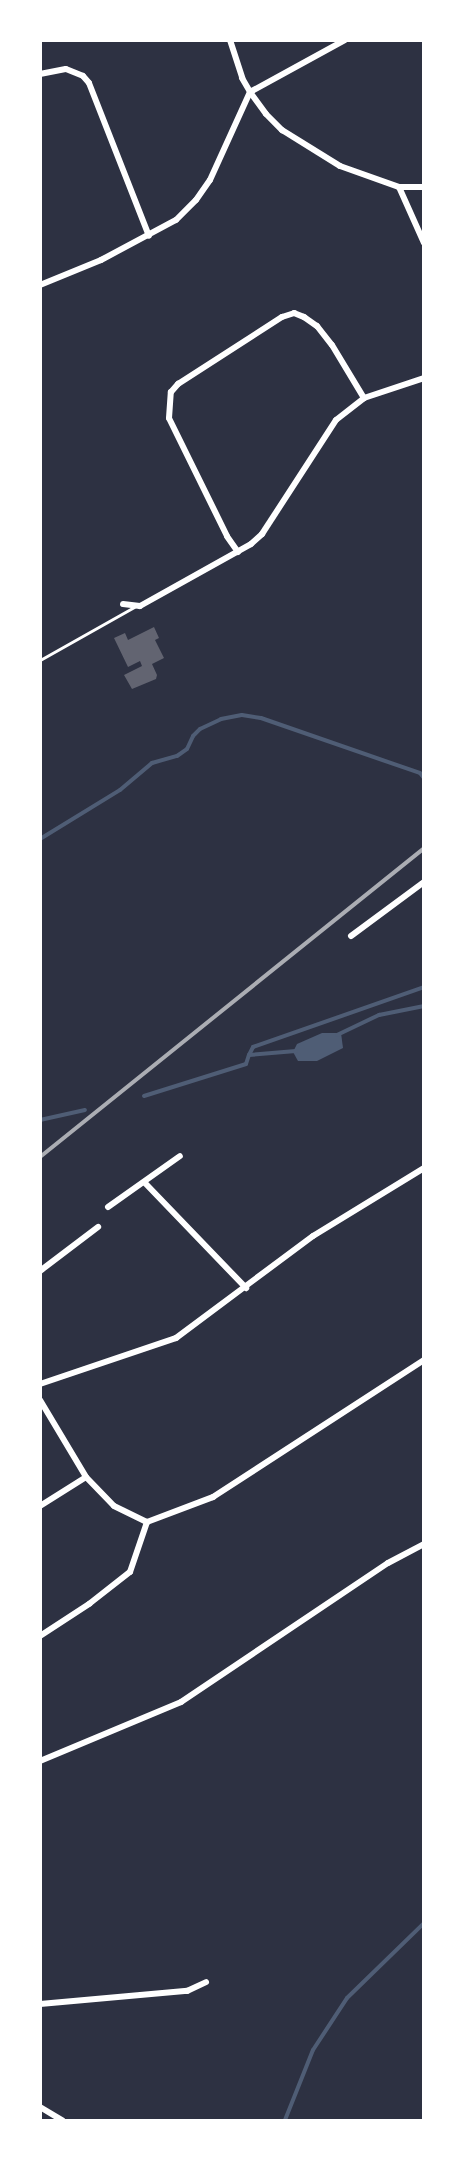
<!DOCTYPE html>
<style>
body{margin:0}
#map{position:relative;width:464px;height:2161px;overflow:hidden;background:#2d3142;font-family:Barlow,sans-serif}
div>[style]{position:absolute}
.water>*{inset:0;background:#4f5d75}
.stream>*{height:4px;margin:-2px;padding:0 2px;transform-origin:2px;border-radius:2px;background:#4f5d75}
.building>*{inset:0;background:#626471}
.service>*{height:3px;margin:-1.5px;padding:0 1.5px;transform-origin:1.5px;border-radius:1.5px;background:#fff}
.minor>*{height:6px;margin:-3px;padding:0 3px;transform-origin:3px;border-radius:3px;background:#fff}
.rail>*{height:4px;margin:-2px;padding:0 2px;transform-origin:2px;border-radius:2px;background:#abadb3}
span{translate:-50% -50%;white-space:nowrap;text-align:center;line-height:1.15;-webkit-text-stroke:6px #fff;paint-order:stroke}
.frame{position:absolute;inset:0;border:42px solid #fff;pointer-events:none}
</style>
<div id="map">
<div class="water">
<i style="clip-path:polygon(322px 1033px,341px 1033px,343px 1048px,317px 1061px,298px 1061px,293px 1052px,297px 1044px)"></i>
</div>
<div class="stream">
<i style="left:40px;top:839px;width:94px;rotate:-31.5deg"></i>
<i style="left:120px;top:790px;width:42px;rotate:-40.2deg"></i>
<i style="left:152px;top:763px;width:26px;rotate:-16deg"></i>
<i style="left:177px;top:756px;width:12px;rotate:-35deg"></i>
<i style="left:187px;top:749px;width:14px;rotate:-65deg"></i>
<i style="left:193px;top:736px;width:10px;rotate:-45deg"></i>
<i style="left:200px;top:729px;width:23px;rotate:-25deg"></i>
<i style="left:221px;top:719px;width:21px;rotate:-11deg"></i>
<i style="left:242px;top:715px;width:19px;rotate:9deg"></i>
<i style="left:261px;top:718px;width:168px;rotate:19.1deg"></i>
<i style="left:420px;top:773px;width:6px;rotate:51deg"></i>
<i style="left:337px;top:1035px;width:47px;rotate:-25.5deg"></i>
<i style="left:379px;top:1015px;width:46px;rotate:-11.3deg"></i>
<i style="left:249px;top:1055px;width:9px;rotate:-63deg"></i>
<i style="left:253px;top:1047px;width:181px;rotate:-19.3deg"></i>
<i style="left:144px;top:1096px;width:107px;rotate:-17.4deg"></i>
<i style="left:246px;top:1064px;width:9px;rotate:-72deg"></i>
<i style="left:249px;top:1055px;width:47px;rotate:-4.9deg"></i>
<i style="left:40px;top:1120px;width:46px;rotate:-12.5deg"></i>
<i style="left:285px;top:2120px;width:75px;rotate:-68.2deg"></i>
<i style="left:313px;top:2050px;width:62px;rotate:-56.8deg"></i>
<i style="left:347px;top:1998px;width:107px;rotate:-44.2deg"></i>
</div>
<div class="building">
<i style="clip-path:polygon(154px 627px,159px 638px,155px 640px,164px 658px,152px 664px,157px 675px,156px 679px,132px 689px,124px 675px,142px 666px,140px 661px,128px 667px,114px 638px,125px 633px,128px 640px)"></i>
</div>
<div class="service">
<i style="left:40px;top:660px;width:108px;rotate:-29.4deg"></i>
</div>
<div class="minor">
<i style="left:230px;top:40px;width:40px;rotate:72deg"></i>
<i style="left:242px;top:78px;width:16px;rotate:60deg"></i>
<i style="left:250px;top:92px;width:27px;rotate:54deg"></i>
<i style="left:266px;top:114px;width:23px;rotate:45deg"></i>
<i style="left:282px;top:130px;width:68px;rotate:31.8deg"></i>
<i style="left:340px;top:166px;width:63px;rotate:19.6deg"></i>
<i style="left:399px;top:187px;width:25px"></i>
<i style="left:40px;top:74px;width:26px;rotate:-11deg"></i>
<i style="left:66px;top:69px;width:18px;rotate:22deg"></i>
<i style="left:83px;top:76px;width:9px;rotate:49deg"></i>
<i style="left:89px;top:83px;width:164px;rotate:68.6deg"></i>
<i style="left:250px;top:92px;width:108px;rotate:-28.7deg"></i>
<i style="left:399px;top:187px;width:61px;rotate:65.9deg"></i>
<i style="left:40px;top:285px;width:66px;rotate:-22.3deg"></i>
<i style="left:101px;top:260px;width:85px;rotate:-28.1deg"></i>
<i style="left:176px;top:220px;width:28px;rotate:-45deg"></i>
<i style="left:196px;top:200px;width:24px;rotate:-55deg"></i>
<i style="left:210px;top:180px;width:97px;rotate:-65.6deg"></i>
<i style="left:238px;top:552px;width:19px;rotate:-125deg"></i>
<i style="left:227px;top:536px;width:131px;rotate:-116.2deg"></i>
<i style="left:169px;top:418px;width:26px;rotate:-86deg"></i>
<i style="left:171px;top:392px;width:11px;rotate:-49deg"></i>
<i style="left:178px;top:384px;width:124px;rotate:-32.8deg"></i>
<i style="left:282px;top:317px;width:13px;rotate:-18deg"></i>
<i style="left:294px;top:313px;width:11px;rotate:22deg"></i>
<i style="left:304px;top:317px;width:16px;rotate:35deg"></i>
<i style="left:317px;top:326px;width:24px;rotate:52deg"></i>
<i style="left:332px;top:345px;width:62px;rotate:58.9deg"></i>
<i style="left:123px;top:604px;width:17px;rotate:7deg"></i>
<i style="left:140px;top:606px;width:127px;rotate:-29.2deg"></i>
<i style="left:251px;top:544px;width:15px;rotate:-42deg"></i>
<i style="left:262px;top:534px;width:136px;rotate:-57deg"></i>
<i style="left:336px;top:420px;width:36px;rotate:-38deg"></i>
<i style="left:364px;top:398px;width:63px;rotate:-18.4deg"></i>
<i style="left:351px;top:936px;width:91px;rotate:-36.5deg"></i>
<i style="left:145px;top:1183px;width:146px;rotate:46.1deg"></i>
<i style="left:108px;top:1207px;width:88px;rotate:-35.3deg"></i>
<i style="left:40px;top:1271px;width:73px;rotate:-37.2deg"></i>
<i style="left:40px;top:1384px;width:144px;rotate:-18.7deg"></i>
<i style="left:176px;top:1338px;width:171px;rotate:-36.7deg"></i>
<i style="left:313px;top:1236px;width:130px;rotate:-31.5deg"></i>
<i style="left:40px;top:1400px;width:90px;rotate:59.1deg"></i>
<i style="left:86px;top:1477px;width:40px;rotate:46deg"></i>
<i style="left:114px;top:1506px;width:37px;rotate:26deg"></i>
<i style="left:147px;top:1522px;width:71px;rotate:-20.7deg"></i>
<i style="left:213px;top:1497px;width:252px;rotate:-33deg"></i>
<i style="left:40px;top:1506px;width:54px;rotate:-32.2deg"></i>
<i style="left:40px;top:1636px;width:59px;rotate:-33.1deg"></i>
<i style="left:89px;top:1604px;width:52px;rotate:-38deg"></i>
<i style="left:130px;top:1572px;width:53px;rotate:-71.2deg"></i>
<i style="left:40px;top:1761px;width:153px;rotate:-22.7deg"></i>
<i style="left:181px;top:1702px;width:249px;rotate:-33.9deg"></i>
<i style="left:388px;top:1563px;width:41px;rotate:-27.8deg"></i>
<i style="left:40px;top:2004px;width:148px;rotate:-5.1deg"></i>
<i style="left:187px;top:1991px;width:21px;rotate:-25deg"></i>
<i style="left:40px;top:2107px;width:26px;rotate:31deg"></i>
</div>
<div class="rail">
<i style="left:40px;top:1157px;width:493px;rotate:-38.8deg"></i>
</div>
<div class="frame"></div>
</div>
